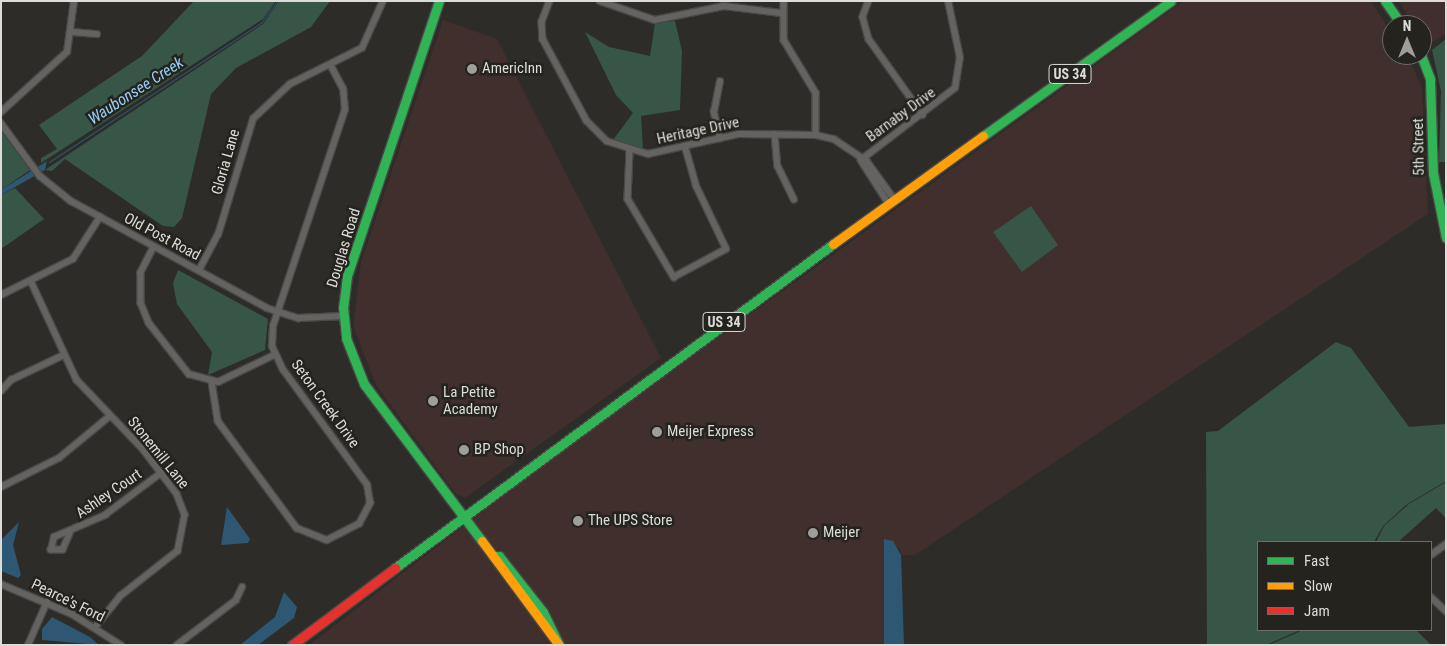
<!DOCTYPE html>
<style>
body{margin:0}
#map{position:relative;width:1447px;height:646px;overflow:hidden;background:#2d2c29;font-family:"Roboto Condensed",sans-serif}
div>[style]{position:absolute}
.commercial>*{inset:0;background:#402f2c}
.green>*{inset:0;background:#385647}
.water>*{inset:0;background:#2d5772}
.stream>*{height:1px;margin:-0.5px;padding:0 0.5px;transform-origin:0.5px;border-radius:0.5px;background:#2d5772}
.roads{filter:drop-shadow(1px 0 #494946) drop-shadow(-1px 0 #494946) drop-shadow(0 1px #494946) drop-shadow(0 -1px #494946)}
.street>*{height:5.5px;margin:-2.75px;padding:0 2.75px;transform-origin:2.75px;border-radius:2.75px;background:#646361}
.fast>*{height:9px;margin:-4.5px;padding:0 4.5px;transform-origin:4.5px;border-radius:4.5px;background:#30b455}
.slow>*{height:9px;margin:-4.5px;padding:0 4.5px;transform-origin:4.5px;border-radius:4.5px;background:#ff9f0a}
.jam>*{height:9px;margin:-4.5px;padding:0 4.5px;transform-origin:4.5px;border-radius:4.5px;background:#e5322d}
.dots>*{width:14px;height:14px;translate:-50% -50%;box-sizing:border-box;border:2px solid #24231e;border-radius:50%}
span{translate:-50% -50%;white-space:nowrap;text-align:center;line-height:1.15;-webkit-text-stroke:5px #24231e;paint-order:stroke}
.shield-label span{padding:1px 4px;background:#24231e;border:1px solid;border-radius:4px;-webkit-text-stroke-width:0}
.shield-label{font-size:14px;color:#dddcd9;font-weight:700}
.poi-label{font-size:15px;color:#dddcd9}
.left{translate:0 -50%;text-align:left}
.street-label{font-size:15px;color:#dddcd9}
.water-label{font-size:16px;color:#97cff7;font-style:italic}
.frame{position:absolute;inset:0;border:2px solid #dddcd9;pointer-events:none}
.legend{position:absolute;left:1257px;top:541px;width:175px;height:90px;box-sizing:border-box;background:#24231e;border:1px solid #6e6d69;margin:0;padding:6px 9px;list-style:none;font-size:15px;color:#dddcd9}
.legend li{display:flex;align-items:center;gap:10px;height:25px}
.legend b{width:25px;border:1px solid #6e6d69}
.north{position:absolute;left:1382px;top:15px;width:50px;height:50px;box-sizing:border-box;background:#24231e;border:1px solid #6e6d69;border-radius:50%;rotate:0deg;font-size:14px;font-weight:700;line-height:20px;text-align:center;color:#dddcd9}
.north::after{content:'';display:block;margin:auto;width:18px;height:22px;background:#9f9e9b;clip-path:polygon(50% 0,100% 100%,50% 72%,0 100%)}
</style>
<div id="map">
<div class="commercial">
<i style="clip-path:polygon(1184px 1px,1371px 1px,1392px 34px,1392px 55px,1407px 55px,1422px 87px,1428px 214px,915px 555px,901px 555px,900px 549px,884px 542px,884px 645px,309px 645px,567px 447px)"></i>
<i style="clip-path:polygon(1399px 1px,1446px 1px,1446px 34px,1426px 46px,1422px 25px,1413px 25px)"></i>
<i style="clip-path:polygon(443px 20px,497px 39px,661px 358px,465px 498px,455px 493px,376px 385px,353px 326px,361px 262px)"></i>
</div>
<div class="green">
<i style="clip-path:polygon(194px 1px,276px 1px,263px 19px,41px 163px,41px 158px,57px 149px,39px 125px,142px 56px)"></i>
<i style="clip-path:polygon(279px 1px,330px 1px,311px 27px,236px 68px,211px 94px,182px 218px,174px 227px,163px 226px,65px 159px,52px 171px,45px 170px,263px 24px)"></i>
<i style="clip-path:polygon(675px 21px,682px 51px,680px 110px,641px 116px,643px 149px,629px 147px,613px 140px,633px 113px,616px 95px,585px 32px,609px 47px,650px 56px,655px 23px)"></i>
<i style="clip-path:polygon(1446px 39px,1446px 162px,1439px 162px,1441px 91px,1432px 50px)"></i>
<i style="clip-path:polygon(1px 131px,30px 170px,1px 190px)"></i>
<i style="clip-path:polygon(15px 188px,44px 219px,1px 249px,1px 195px)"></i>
<i style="clip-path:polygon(1031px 206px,1058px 245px,1022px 272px,993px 232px)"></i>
<i style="clip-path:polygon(178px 270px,268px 319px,265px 350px,208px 375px,212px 352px,177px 304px,173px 283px)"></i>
<i style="clip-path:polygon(1336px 342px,1351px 348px,1409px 427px,1446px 424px,1446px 481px,1406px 505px,1383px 526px,1374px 542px,1258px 542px,1258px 630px,1300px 630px,1266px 645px,1207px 645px,1206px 432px,1218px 431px)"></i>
<i style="clip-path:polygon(1446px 482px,1446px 518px,1436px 508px,1398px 542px,1376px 542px,1384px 526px,1409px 504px)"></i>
<i style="clip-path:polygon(1303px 630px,1416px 630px,1431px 645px,1269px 645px)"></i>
</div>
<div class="water">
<i style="clip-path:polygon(47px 161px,45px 170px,1px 195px,1px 190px)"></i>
<i style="clip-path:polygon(227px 507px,250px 539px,248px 543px,221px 545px)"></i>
<i style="clip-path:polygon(19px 522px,13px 545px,21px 575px,18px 578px,1px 571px,1px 540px)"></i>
<i style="clip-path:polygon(884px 539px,893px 541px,901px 555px,904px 645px,884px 645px)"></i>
<i style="clip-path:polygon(284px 592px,297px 607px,294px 618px,258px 645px,240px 645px,275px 617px)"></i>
<i style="clip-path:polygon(52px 617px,90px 637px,99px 645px,42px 640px,42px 629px)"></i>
</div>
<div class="stream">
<i style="left:49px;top:162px;width:254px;rotate:-33.3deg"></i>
<i style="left:261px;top:23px;width:27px;rotate:-54deg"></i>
</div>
<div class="roads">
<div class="street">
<i style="left:550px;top:1px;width:22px;rotate:111deg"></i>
<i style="left:542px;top:22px;width:17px;rotate:87deg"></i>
<i style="left:543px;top:39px;width:93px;rotate:61.8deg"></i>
<i style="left:587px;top:121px;width:28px;rotate:45deg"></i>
<i style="left:607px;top:141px;width:43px;rotate:17.6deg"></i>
<i style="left:648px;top:154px;width:93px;rotate:-12.4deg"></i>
<i style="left:739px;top:134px;width:77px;rotate:0.7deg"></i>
<i style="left:816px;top:135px;width:18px;rotate:13deg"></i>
<i style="left:834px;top:139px;width:40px;rotate:34deg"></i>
<i style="left:867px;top:161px;width:48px;rotate:54.3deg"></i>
<i style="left:600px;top:1px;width:58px;rotate:19.1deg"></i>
<i style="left:655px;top:20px;width:70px;rotate:-11.5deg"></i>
<i style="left:724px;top:6px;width:57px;rotate:7deg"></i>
<i style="left:784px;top:1px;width:39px;rotate:90deg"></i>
<i style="left:784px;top:40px;width:62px;rotate:58.9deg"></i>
<i style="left:816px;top:93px;width:42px;rotate:90deg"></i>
<i style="left:869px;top:1px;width:17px;rotate:111deg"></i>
<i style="left:863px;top:17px;width:23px;rotate:75deg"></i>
<i style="left:869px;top:39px;width:93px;rotate:54.6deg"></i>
<i style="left:73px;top:32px;width:24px;rotate:5deg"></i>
<i style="left:1px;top:112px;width:89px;rotate:-42.3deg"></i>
<i style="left:67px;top:52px;width:51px;rotate:-82.2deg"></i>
<i style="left:1px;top:123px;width:66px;rotate:53.7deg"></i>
<i style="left:40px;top:176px;width:40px;rotate:39deg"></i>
<i style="left:71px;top:201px;width:223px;rotate:28.6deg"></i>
<i style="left:267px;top:308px;width:33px;rotate:18deg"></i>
<i style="left:298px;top:318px;width:45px;rotate:-2.5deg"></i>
<i style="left:775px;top:134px;width:32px;rotate:85deg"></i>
<i style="left:778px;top:166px;width:37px;rotate:64deg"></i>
<i style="left:720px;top:139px;width:28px;rotate:-103deg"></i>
<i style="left:714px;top:112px;width:31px;rotate:-79deg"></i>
<i style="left:630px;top:151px;width:48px;rotate:92.4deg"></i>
<i style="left:628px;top:199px;width:91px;rotate:59.5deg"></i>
<i style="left:674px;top:277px;width:59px;rotate:-28.3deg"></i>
<i style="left:726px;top:249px;width:70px;rotate:-115.5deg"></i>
<i style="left:696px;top:186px;width:41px;rotate:-105.8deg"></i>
<i style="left:861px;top:160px;width:118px;rotate:-37.5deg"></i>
<i style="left:955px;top:88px;width:30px;rotate:-81deg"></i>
<i style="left:960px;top:58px;width:58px;rotate:-101.9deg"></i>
<i style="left:861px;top:160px;width:52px;rotate:57.5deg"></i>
<i style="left:154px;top:247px;width:29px;rotate:117deg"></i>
<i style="left:141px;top:273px;width:30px;rotate:90deg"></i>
<i style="left:141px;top:303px;width:22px;rotate:68deg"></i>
<i style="left:149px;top:323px;width:65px;rotate:51.9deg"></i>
<i style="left:189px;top:374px;width:30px;rotate:15deg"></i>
<i style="left:218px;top:382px;width:62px;rotate:-25.7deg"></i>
<i style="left:199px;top:270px;width:40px;rotate:-62deg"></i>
<i style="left:218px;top:235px;width:121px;rotate:-73.2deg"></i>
<i style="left:253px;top:119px;width:51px;rotate:-43.4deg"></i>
<i style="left:290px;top:84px;width:80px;rotate:-26.6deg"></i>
<i style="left:362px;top:48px;width:51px;rotate:-65.9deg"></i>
<i style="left:31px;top:281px;width:109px;rotate:65.1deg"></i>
<i style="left:77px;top:380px;width:95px;rotate:46.3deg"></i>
<i style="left:143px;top:449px;width:56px;rotate:52.9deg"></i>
<i style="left:177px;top:494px;width:22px;rotate:69deg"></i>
<i style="left:185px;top:515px;width:37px;rotate:101deg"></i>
<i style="left:178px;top:551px;width:73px;rotate:141.7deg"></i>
<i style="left:121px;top:596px;width:41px;rotate:129.1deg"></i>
<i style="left:1px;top:295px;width:80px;rotate:-26.6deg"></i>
<i style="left:73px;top:259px;width:50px;rotate:-57.3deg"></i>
<i style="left:212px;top:382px;width:39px;rotate:81deg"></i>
<i style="left:218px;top:421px;width:133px;rotate:53.6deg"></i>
<i style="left:297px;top:528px;width:32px;rotate:22deg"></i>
<i style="left:327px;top:540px;width:36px;rotate:-27deg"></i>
<i style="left:359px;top:524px;width:24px;rotate:-62deg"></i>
<i style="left:370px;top:503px;width:18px;rotate:-99deg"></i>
<i style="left:367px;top:485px;width:142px;rotate:-126.1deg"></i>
<i style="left:283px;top:370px;width:26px;rotate:-115deg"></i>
<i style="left:272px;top:346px;width:20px;rotate:-87deg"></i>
<i style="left:273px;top:326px;width:228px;rotate:-71.6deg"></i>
<i style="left:345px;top:110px;width:21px;rotate:-95deg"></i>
<i style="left:343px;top:89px;width:26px;rotate:-118deg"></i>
<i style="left:1px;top:391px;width:15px;rotate:-48deg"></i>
<i style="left:11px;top:380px;width:59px;rotate:-25.3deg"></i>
<i style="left:1px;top:487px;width:65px;rotate:-26.6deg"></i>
<i style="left:59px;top:458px;width:66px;rotate:-39.5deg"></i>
<i style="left:70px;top:534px;width:17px;rotate:114deg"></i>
<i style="left:63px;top:550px;width:12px;rotate:180deg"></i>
<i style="left:51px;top:550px;width:13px;rotate:-77deg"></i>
<i style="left:54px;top:537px;width:56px;rotate:-23.3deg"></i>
<i style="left:105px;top:515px;width:70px;rotate:-36.9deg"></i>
<i style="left:1431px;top:555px;width:19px;rotate:-36deg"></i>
<i style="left:1px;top:584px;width:77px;rotate:22.9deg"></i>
<i style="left:72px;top:614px;width:58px;rotate:32.3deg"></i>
<i style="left:1431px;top:597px;width:21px;rotate:43deg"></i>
<i style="left:28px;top:645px;width:47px;rotate:-66.2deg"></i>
<i style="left:177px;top:645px;width:74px;rotate:-37.3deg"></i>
<i style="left:236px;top:600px;width:14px;rotate:-65deg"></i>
</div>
<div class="fast">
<i style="left:439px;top:1px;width:290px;rotate:108.5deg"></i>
<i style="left:347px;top:276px;width:31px;rotate:97deg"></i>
<i style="left:343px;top:307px;width:31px;rotate:84deg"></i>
<i style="left:346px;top:338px;width:49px;rotate:68.6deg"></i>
<i style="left:364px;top:384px;width:196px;rotate:53.1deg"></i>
<i style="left:1385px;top:1px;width:29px;rotate:55deg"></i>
<i style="left:1421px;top:55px;width:26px;rotate:69deg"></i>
<i style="left:1430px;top:79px;width:94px;rotate:88.2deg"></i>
<i style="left:1433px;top:173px;width:66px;rotate:78.7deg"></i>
<i style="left:983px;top:136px;width:231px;rotate:-35.7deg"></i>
<i style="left:493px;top:556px;width:6px"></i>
<i style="left:499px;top:556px;width:71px;rotate:51.8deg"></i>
<i style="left:543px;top:612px;width:37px;rotate:64deg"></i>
<i style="left:395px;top:568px;width:545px;rotate:-36.49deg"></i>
</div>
<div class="slow">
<i style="left:833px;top:244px;width:185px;rotate:-35.8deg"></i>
<i style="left:482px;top:541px;width:129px;rotate:53.5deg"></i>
</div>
<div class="jam">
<i style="left:292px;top:645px;width:129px;rotate:-36.8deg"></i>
</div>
</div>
<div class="dots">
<i style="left:472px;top:69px;background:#9f9e9b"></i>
<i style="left:433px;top:401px;background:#9f9e9b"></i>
<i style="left:657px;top:432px;background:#9f9e9b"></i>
<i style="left:464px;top:450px;background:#9f9e9b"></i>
<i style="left:578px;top:521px;background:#9f9e9b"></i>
<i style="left:813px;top:533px;background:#9f9e9b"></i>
</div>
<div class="shield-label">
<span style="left:1070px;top:74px">US 34</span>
<span style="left:724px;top:322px">US 34</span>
</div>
<div class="poi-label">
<span class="left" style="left:482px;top:69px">AmericInn</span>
<span class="left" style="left:443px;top:401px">La Petite<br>Academy</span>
<span class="left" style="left:667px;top:432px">Meijer Express</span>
<span class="left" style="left:474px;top:450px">BP Shop</span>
<span class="left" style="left:588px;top:521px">The UPS Store</span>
<span class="left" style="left:823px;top:533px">Meijer</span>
</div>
<div class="street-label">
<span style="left:901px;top:115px;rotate:-36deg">Barnaby Drive</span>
<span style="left:698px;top:131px;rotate:-12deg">Heritage Drive</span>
<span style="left:1419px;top:147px;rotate:-91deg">5th Street</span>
<span style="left:226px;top:162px;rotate:-74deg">Gloria Lane</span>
<span style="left:162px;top:237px;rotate:28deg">Old Post Road</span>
<span style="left:344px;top:248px;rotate:-73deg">Douglas Road</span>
<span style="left:325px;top:404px;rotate:54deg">Seton Creek Drive</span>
<span style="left:158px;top:453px;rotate:51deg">Stonemill Lane</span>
<span style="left:109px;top:494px;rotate:-34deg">Ashley Court</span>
<span style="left:68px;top:601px;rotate:26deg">Pearce's Ford</span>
</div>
<div class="water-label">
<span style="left:136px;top:91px;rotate:-33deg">Waubonsee Creek</span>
</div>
<div class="frame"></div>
<ul class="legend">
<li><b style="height:6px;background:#30b455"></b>Fast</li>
<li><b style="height:6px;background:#ff9f0a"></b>Slow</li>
<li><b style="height:6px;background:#e5322d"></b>Jam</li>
</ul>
<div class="north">N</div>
</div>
